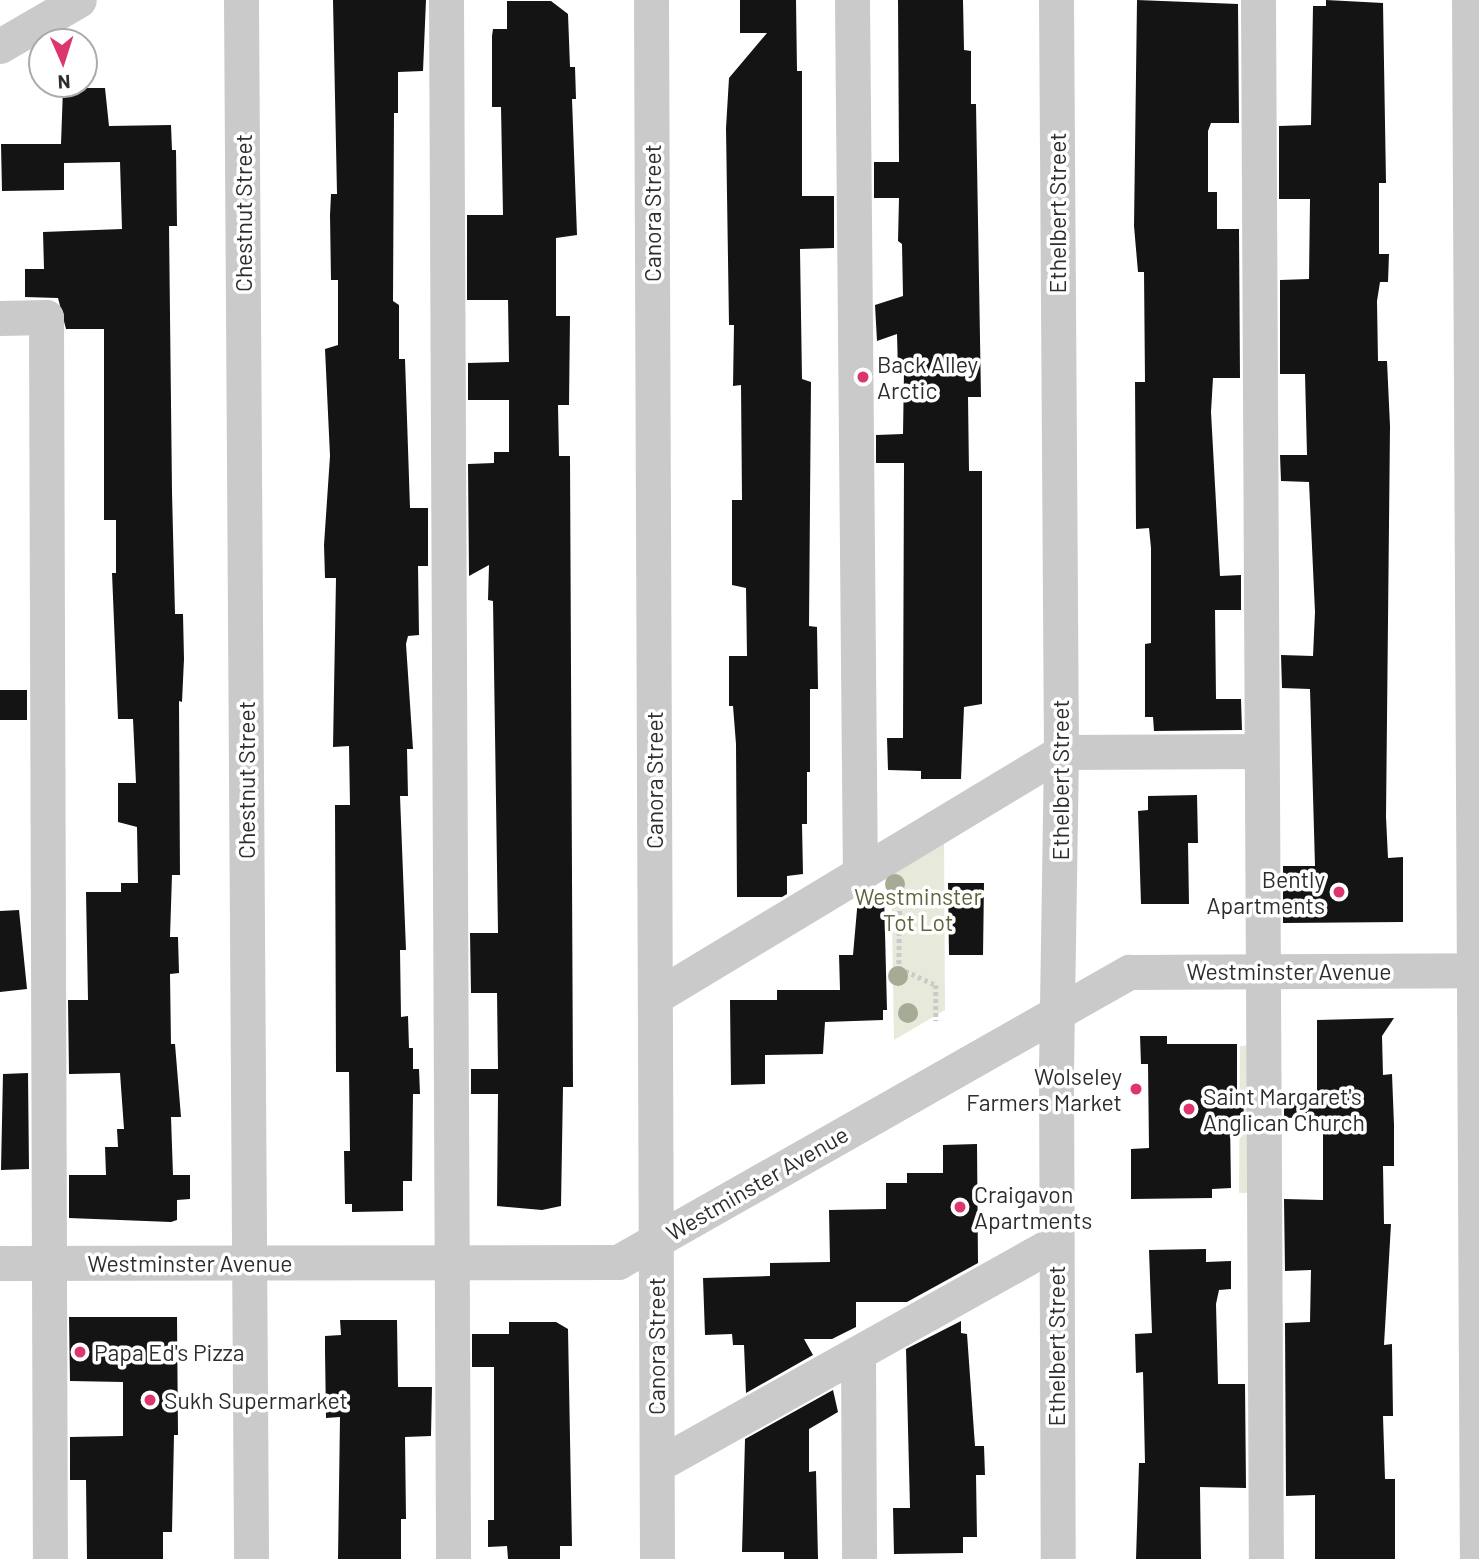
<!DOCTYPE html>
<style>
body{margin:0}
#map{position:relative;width:1479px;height:1559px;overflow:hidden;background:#fff;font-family:Barlow,sans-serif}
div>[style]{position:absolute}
.green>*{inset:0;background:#e7eadb}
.building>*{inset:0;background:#141414}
.path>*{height:4.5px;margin-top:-2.25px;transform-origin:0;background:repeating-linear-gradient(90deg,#cacaca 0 3.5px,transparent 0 7px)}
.minor>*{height:35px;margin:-17.5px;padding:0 17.5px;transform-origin:17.5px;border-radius:17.5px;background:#cacaca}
.trees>*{width:20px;height:20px;margin:-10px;border-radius:50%;background:#a5ab94}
.dots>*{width:19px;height:19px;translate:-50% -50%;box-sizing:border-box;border:4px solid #fff;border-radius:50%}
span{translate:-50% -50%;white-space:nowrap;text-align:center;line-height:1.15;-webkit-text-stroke:7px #fff;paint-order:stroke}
.street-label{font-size:23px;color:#2d2d2d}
.poi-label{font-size:23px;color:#2d2d2d}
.left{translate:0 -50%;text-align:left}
.right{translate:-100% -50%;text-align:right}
.park-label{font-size:23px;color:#5b663c}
.north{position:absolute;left:28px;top:28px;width:70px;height:70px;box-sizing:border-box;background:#fff;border:2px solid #ababab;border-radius:50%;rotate:177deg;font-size:19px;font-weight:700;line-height:28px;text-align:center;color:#2d2d2d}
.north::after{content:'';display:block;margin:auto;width:24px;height:32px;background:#dd3570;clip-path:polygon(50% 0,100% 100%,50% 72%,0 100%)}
</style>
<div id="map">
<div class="green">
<i style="clip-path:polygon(944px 831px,945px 1010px,894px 1040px,891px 863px)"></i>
<i style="clip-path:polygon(1255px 1045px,1255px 1193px,1239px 1193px,1240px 1046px)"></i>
</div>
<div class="building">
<i style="clip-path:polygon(333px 0,426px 0,423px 71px,398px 72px,398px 113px,394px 113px,393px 301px,399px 305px,399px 359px,405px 359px,410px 508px,428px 508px,428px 566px,418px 566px,419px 635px,408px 636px,406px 644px,413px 749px,407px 749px,408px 796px,400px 796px,406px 950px,400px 950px,401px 1017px,408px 1016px,409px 1048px,413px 1048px,413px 1069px,419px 1069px,420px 1094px,413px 1094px,412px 1181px,403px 1181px,403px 1211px,352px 1212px,352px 1204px,345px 1204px,344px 1151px,350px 1151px,349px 1072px,336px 1072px,335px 805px,350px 805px,349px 746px,333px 747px,336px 578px,325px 578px,324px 545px,330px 456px,325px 349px,338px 345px,338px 280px,331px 280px,330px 215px,331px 194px,337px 194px)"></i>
<i style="clip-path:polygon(740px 0,796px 0,797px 71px,802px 71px,802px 196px,834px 196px,834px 248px,800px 249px,802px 379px,811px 382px,809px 626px,817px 627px,818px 689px,810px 689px,810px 772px,807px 772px,807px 824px,802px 824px,803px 874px,787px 876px,787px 894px,782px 897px,737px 897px,736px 744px,733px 706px,729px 706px,729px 656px,747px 656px,746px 588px,732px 585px,732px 500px,742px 500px,741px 385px,733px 386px,734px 325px,729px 325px,726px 128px,729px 78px,767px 33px,740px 33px)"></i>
<i style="clip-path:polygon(898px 0,963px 0,964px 50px,971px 51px,971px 104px,976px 104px,981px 397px,968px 397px,969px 471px,982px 471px,982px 704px,964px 707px,961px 779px,921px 779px,921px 771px,888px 770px,887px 738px,903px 738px,904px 463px,876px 463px,876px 435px,903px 434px,904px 371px,898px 371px,897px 334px,877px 341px,875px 305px,903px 296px,902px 244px,898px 241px,899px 198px,874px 198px,874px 162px,899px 162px)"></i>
<i style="clip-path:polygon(1137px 0,1238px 4px,1239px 123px,1211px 123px,1208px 131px,1208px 192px,1217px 192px,1217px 229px,1239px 229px,1240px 378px,1213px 378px,1211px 412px,1220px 576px,1241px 575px,1241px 610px,1215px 610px,1216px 699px,1241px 699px,1242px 730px,1154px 731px,1153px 717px,1145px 717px,1145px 644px,1151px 643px,1151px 548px,1149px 528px,1136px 529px,1135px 382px,1145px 382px,1144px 272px,1138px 272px,1134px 226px)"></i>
<i style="clip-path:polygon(1326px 0,1383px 3px,1386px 183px,1379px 183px,1379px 254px,1389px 254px,1388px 282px,1380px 282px,1377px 301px,1378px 361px,1387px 361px,1390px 426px,1386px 817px,1388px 858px,1403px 857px,1403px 922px,1283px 923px,1283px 866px,1315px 866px,1310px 689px,1282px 688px,1281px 655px,1313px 656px,1315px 612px,1309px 482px,1281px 481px,1280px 455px,1307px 455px,1305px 374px,1280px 374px,1280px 280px,1309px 279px,1310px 199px,1279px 199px,1279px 126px,1311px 125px,1313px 6px,1326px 6px)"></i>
<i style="clip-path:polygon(507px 1px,551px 1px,568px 14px,570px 67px,575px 67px,576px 99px,572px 99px,577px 235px,556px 238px,556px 316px,570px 316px,569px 405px,558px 405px,559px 456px,570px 456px,573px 1087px,563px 1087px,561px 1206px,542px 1210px,497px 1206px,498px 1094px,471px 1094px,471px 1069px,498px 1069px,497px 993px,471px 993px,470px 933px,498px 933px,493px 601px,488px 600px,489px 565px,469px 576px,468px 464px,494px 463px,494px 452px,509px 452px,509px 400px,468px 400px,468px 363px,509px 362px,508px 300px,467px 300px,467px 215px,503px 215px,501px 107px,492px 107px,492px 36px,493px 29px,507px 29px)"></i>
<i style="clip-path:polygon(63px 88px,105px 88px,109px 126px,171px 125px,172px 150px,176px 150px,177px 226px,169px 226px,172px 492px,175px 614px,183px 614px,184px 659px,182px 702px,179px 701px,180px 875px,172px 875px,170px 937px,178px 937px,179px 973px,170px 974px,171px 1044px,175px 1044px,181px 1117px,171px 1117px,173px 1175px,190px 1175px,190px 1199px,177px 1200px,177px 1220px,171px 1222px,69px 1218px,69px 1175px,106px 1175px,105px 1147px,118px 1147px,117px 1129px,124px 1129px,120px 1073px,69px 1074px,68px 1000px,88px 1000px,86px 892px,121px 892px,121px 883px,138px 883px,137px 827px,118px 822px,118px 783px,136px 783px,133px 719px,118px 719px,112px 573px,116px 573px,116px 520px,104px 520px,104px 329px,66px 329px,58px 298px,25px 297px,25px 269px,44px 269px,43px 232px,122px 229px,120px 162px,64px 163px,64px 190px,2px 191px,1px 144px,61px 144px)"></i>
<i style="clip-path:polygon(0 690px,27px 690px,27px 720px,0 720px)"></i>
<i style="clip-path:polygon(1197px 795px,1198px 843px,1188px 843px,1189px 904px,1141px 904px,1138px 811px,1148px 810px,1148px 796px)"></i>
<i style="clip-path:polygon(948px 883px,984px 883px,983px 955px,949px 955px)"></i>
<i style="clip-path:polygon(869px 894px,884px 894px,887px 1010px,883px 1010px,883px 1020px,825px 1022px,823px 1054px,765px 1055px,765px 1084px,731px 1085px,730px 1000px,777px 1000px,777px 990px,840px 990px,839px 955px,853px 955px,858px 898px)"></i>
<i style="clip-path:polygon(19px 910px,27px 989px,0 992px,0 911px)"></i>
<i style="clip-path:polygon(1394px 1018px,1382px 1036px,1383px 1075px,1392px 1074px,1394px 1125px,1394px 1166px,1383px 1166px,1384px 1224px,1391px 1224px,1384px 1345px,1392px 1344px,1393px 1416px,1383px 1416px,1385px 1479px,1395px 1479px,1395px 1559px,1315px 1559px,1315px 1495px,1286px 1496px,1285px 1323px,1310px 1322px,1311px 1270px,1285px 1271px,1284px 1199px,1323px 1200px,1323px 1117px,1284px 1118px,1284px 1092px,1317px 1091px,1317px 1020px)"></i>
<i style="clip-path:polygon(1140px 1036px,1167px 1036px,1167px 1044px,1237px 1044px,1237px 1093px,1243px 1093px,1244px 1119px,1230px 1119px,1231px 1188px,1212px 1189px,1212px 1198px,1131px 1199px,1131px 1149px,1149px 1148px,1148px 1064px,1141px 1064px)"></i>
<i style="clip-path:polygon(28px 1073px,29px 1169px,1px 1170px,3px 1074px)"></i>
<i style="clip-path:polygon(977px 1144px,978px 1263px,907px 1302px,856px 1302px,856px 1327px,832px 1339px,804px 1339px,813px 1355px,746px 1393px,744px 1345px,733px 1345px,732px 1334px,705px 1335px,703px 1278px,770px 1276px,770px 1263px,830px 1262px,829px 1210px,886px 1209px,886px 1183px,907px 1183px,907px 1173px,943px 1173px,943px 1145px)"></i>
<i style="clip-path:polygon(1206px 1249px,1206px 1262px,1231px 1261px,1231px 1289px,1219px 1290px,1216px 1304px,1218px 1384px,1245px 1384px,1246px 1488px,1200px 1487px,1201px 1559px,1136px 1559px,1139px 1463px,1145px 1463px,1143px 1372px,1136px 1373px,1135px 1334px,1152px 1333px,1149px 1250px)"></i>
<i style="clip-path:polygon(69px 1317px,177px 1317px,178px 1435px,174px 1435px,172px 1532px,163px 1532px,163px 1559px,87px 1559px,86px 1480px,70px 1480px,70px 1437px,123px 1436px,123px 1382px,70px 1381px)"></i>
<i style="clip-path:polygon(340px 1320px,397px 1320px,398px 1387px,432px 1387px,431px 1436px,405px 1437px,406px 1519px,401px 1519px,401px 1559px,338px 1559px,340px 1417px,326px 1418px,325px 1351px,325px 1336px,341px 1335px)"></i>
<i style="clip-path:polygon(961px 1321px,961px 1333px,967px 1334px,975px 1446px,984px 1446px,985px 1475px,976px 1475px,977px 1537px,963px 1537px,963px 1553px,894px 1554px,893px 1508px,910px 1508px,906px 1349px)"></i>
<i style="clip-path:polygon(509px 1322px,556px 1322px,568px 1329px,572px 1546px,560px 1546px,560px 1559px,508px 1559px,507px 1546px,488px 1547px,488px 1520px,494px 1520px,494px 1367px,472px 1367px,472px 1334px,509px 1334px)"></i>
<i style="clip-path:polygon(833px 1390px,838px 1412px,809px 1429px,809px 1472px,816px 1471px,818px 1559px,784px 1559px,784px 1552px,742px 1552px,745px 1439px)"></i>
</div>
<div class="path">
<i style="left:900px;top:890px;width:78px;rotate:90.7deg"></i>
<i style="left:899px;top:968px;width:41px;rotate:24.7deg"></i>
<i style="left:936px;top:985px;width:36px;rotate:90deg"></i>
</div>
<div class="minor">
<i style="left:241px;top:0;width:1559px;rotate:89.63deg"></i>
<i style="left:446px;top:0;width:1559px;rotate:89.74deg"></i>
<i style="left:651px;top:0;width:1559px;rotate:89.78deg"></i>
<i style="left:852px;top:0;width:876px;rotate:89.48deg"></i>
<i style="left:1056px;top:0;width:752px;rotate:89.62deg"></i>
<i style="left:1061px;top:752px;width:312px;rotate:90.9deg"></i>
<i style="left:1056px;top:1064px;width:495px;rotate:89.8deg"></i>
<i style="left:1258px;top:0;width:1559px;rotate:89.71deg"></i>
<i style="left:1469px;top:0;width:1559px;rotate:89.71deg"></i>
<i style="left:0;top:46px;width:91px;rotate:-30.2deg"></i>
<i style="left:0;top:318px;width:46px;rotate:-1.2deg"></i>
<i style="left:46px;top:317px;width:1242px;rotate:89.82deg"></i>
<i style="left:655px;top:997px;width:474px;rotate:-31.1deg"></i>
<i style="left:1061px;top:752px;width:200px;rotate:-0.3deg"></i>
<i style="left:0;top:1263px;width:618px;rotate:-0.09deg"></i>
<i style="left:618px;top:1262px;width:588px;rotate:-29.58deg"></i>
<i style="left:1129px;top:972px;width:350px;rotate:-0.3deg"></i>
<i style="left:858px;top:1354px;width:205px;rotate:89.7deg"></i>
<i style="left:657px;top:1465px;width:456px;rotate:-29.2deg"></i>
</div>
<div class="trees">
<i style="left:895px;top:884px"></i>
<i style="left:898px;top:976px"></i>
<i style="left:908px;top:1013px"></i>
</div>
<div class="dots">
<i style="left:863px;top:377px;background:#dd3570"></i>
<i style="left:1339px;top:892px;background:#dd3570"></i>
<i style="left:1136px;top:1089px;background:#dd3570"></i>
<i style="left:1189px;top:1109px;background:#dd3570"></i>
<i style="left:960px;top:1207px;background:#dd3570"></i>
<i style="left:80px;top:1352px;background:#dd3570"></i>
<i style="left:150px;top:1400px;background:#dd3570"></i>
</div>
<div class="street-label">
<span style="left:243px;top:213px;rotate:-90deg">Chestnut Street</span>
<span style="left:652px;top:213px;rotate:-90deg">Canora Street</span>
<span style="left:1057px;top:213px;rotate:-90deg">Ethelbert Street</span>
<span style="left:246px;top:780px;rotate:-90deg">Chestnut Street</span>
<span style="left:654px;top:780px;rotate:-90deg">Canora Street</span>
<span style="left:1060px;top:780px;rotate:-90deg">Ethelbert Street</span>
<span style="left:1289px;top:971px">Westminster Avenue</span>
<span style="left:757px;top:1183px;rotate:-30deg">Westminster Avenue</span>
<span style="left:190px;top:1263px">Westminster Avenue</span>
<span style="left:656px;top:1346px;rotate:-90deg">Canora Street</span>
<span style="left:1056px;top:1346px;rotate:-90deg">Ethelbert Street</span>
</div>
<div class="poi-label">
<span class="left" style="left:877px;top:377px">Back Alley<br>Arctic</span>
<span class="right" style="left:1325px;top:892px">Bently<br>Apartments</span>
<span class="right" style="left:1122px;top:1089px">Wolseley<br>Farmers Market</span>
<span class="left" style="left:1203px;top:1109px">Saint Margaret's<br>Anglican Church</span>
<span class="left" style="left:974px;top:1207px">Craigavon<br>Apartments</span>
<span class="left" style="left:94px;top:1352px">Papa Ed's Pizza</span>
<span class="left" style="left:164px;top:1400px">Sukh Supermarket</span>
</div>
<div class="park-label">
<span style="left:918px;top:909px">Westminster<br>Tot Lot</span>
</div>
<div class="north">N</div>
</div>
